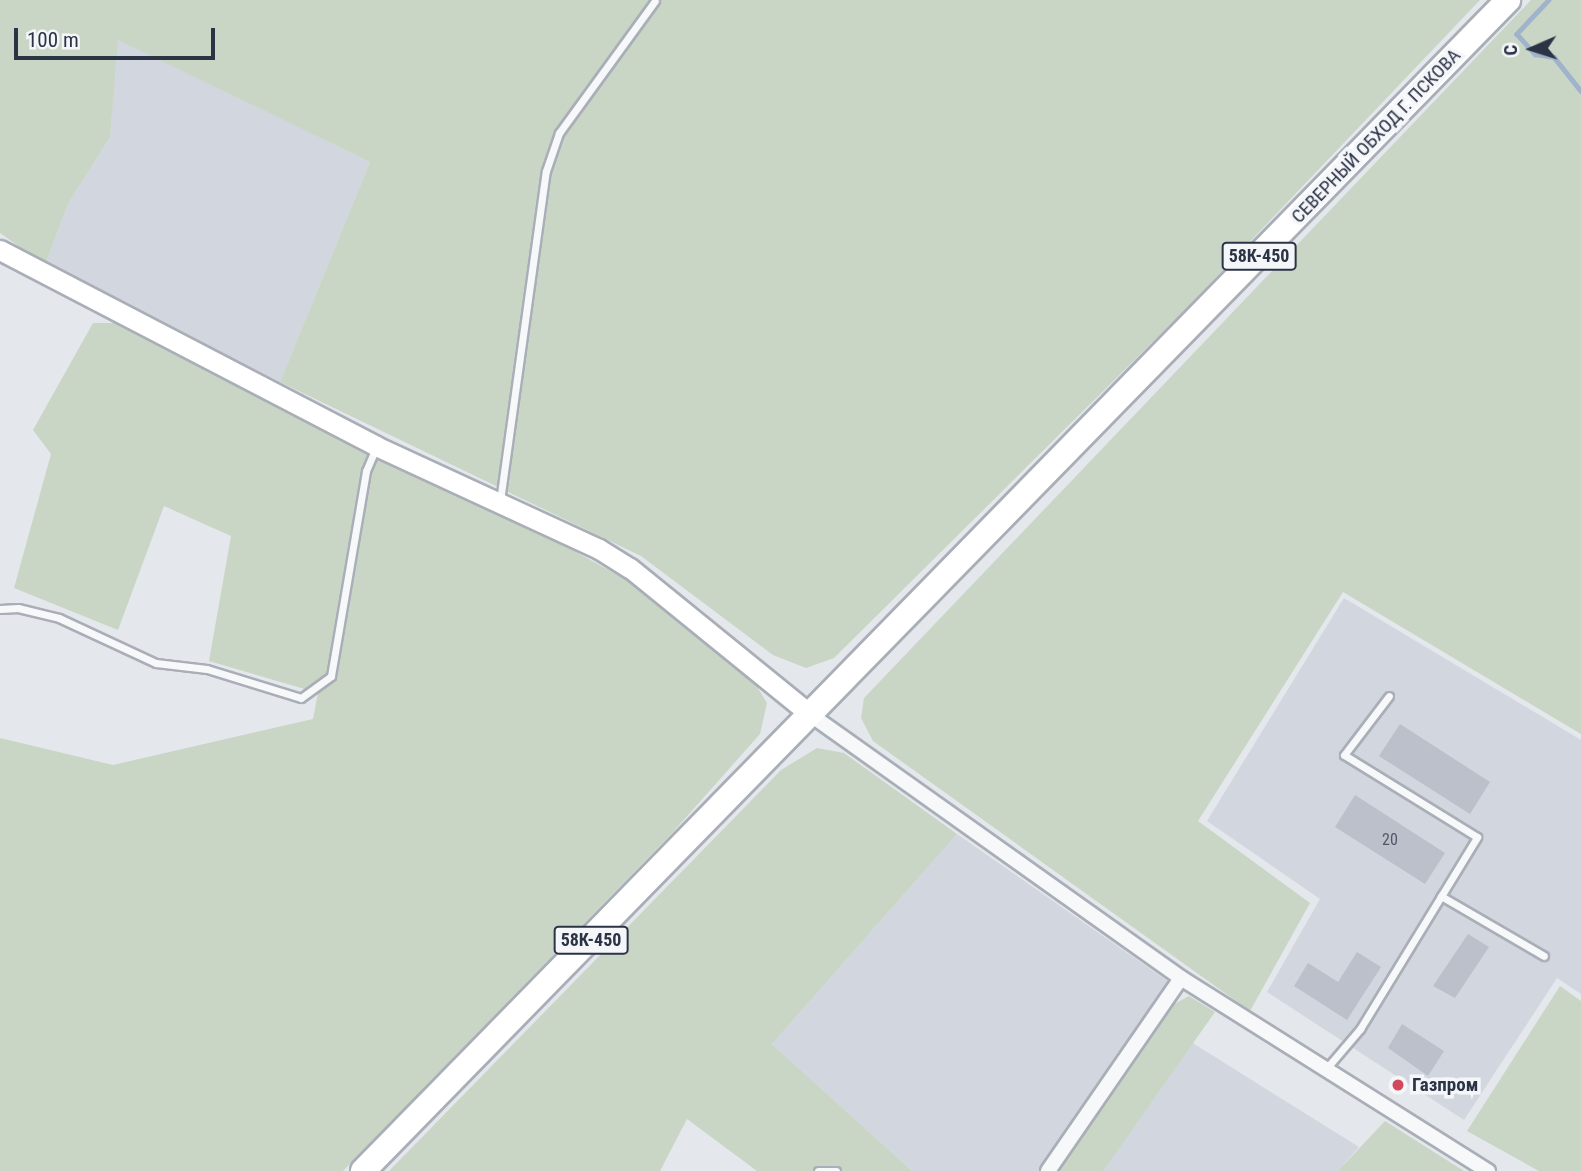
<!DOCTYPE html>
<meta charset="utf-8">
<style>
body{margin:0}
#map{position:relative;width:1581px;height:1171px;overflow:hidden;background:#e4e7ec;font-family:"Roboto Condensed",sans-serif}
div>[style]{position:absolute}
.built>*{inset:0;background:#d2d6de}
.green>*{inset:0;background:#c9d6c5}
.stream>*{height:4.5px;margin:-2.25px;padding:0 2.25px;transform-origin:2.25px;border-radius:2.25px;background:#9fb4cc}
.building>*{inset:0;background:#bbc0ca}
.roads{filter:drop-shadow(2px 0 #a9aeb7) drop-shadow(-2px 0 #a9aeb7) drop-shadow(0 2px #a9aeb7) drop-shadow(0 -2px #a9aeb7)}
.lane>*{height:7px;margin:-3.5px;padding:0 3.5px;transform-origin:3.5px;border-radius:3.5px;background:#f7f8fa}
.street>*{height:14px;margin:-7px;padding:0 7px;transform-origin:7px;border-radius:7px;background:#f7f8fa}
.secondary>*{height:19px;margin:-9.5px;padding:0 9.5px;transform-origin:9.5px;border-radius:9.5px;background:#fff}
.highway>*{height:24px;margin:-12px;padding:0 12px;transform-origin:12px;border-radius:12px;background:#fff}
.dots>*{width:19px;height:19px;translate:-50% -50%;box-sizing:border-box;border:4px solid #f4f6f9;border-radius:50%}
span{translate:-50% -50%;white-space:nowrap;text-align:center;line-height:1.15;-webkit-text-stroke:7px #f4f6f9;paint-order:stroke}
.number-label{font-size:16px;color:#4f5766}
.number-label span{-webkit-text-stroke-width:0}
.shield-label span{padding:2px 5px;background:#f4f6f9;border:2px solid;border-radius:5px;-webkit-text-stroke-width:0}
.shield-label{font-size:18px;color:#2b3445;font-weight:700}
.street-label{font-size:19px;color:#2b3445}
.poi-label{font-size:19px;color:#2b3445;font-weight:700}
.left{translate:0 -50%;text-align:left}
.north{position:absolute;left:1497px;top:14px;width:70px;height:70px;-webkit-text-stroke:5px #f4f6f9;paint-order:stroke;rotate:267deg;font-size:19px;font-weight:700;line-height:28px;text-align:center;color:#2b3445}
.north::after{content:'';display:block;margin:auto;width:24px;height:32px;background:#2b3445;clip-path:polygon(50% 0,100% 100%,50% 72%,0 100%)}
.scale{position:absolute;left:14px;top:28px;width:201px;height:32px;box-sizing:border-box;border:4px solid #2b3445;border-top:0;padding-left:9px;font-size:21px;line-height:24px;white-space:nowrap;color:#2b3445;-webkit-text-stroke:5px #f4f6f9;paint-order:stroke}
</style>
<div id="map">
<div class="built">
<i style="clip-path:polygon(117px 39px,370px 162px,280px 382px,45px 265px,68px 204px,110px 137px)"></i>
<i style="clip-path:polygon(1344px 598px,1581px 740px,1581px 994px,1557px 978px,1464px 1120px,1267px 992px,1320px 899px,1207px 821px)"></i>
<i style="clip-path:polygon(957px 834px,1169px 982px,1042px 1171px,912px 1171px,772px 1044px)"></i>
<i style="clip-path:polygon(1191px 1042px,1359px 1147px,1338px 1171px,1103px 1171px)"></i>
</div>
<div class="green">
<i style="clip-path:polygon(0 0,1480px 0,1183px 312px,834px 658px,806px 668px,773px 655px,641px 556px,280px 382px,370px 162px,118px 40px,110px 137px,68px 204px,45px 265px,0 233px)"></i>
<i style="clip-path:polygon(1531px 0,1581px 0,1581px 734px,1343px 592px,1198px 821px,1310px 903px,1250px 1011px,873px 741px,861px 718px,864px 698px)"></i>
<i style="clip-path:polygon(93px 323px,114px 323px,378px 459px,529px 526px,632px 583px,751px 677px,767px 703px,760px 734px,673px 832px,343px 1171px,0 1171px,0 738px,113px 765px,313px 719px,318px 693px,209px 661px,231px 536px,164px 506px,118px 630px,14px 588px,51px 454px,33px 430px)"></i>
<i style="clip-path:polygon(817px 748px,844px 753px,957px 834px,772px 1044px,912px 1171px,757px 1171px,687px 1119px,660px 1171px,389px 1171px,781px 770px)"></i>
<i style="clip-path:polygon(1560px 986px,1581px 1001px,1581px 1171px,1539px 1171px,1467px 1131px)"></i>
<i style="clip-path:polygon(1189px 996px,1215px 1012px,1103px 1171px,1058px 1171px,1167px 1008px)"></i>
<i style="clip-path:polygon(1385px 1121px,1464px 1171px,1338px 1171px)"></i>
</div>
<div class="stream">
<i style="left:1549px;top:0;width:47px;rotate:133.3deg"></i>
<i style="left:1517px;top:34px;width:27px;rotate:48deg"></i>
<i style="left:1535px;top:54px;width:19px;rotate:9deg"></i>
<i style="left:1554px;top:57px;width:43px;rotate:51.5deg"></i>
</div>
<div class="building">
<i style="clip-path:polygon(1400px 724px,1490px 782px,1470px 814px,1379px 756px)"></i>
<i style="clip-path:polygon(1355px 795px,1445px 853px,1425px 884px,1335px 827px)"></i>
<i style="clip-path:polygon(1468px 934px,1489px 947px,1455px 998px,1433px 986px)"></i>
<i style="clip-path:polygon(1357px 952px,1381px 967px,1347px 1020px,1294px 986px,1308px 963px,1338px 982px)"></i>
<i style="clip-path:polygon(1402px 1024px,1444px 1051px,1428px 1076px,1388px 1048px)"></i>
</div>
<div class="roads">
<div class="lane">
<i style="left:500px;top:501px;width:333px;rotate:-82.1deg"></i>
<i style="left:546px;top:171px;width:40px;rotate:-71.1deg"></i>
<i style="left:559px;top:133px;width:163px;rotate:-54deg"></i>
<i style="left:0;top:609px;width:18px;rotate:-3deg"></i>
<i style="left:18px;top:608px;width:42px;rotate:13.7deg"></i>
<i style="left:59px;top:618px;width:107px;rotate:24.9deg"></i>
<i style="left:156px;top:663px;width:51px;rotate:6.7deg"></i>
<i style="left:207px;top:669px;width:98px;rotate:17.1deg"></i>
<i style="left:301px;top:698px;width:37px;rotate:-36deg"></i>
<i style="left:331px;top:676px;width:208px;rotate:-80.3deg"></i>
<i style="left:366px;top:471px;width:26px;rotate:-67deg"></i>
<i style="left:1441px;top:896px;width:119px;rotate:30.2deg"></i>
<i style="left:1325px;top:1070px;width:54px;rotate:-49.5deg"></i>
<i style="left:1360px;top:1029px;width:225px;rotate:-58.6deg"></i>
<i style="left:1477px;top:837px;width:156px;rotate:-148.3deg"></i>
<i style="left:1344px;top:755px;width:74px;rotate:-52.7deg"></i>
<i style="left:818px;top:1171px;width:18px"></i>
</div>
<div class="street">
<i style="left:811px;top:715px;width:454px;rotate:35.4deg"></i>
<i style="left:1181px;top:978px;width:363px;rotate:32.2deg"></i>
<i style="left:1048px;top:1171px;width:234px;rotate:-55.4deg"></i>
</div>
<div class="secondary">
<i style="left:0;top:250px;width:424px;rotate:27.5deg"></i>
<i style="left:376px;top:446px;width:246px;rotate:24.8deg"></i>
<i style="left:599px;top:549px;width:36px;rotate:32deg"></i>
<i style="left:630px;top:568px;width:233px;rotate:39.1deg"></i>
</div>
<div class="highway">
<i style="left:363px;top:1171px;width:1638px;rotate:-45.64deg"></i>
</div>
</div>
<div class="dots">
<i style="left:1398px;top:1085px;background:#d1495b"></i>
</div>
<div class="number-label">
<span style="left:1390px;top:840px">20</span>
</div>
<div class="shield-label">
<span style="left:1259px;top:256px">58К-450</span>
<span style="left:591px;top:940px">58К-450</span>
</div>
<div class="street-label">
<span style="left:1376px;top:136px;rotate:-46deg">СЕВЕРНЫЙ ОБХОД Г. ПСКОВА</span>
</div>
<div class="poi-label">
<span class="left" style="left:1412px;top:1085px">Газпром</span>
</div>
<div class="north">С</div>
<div class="scale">100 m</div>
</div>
